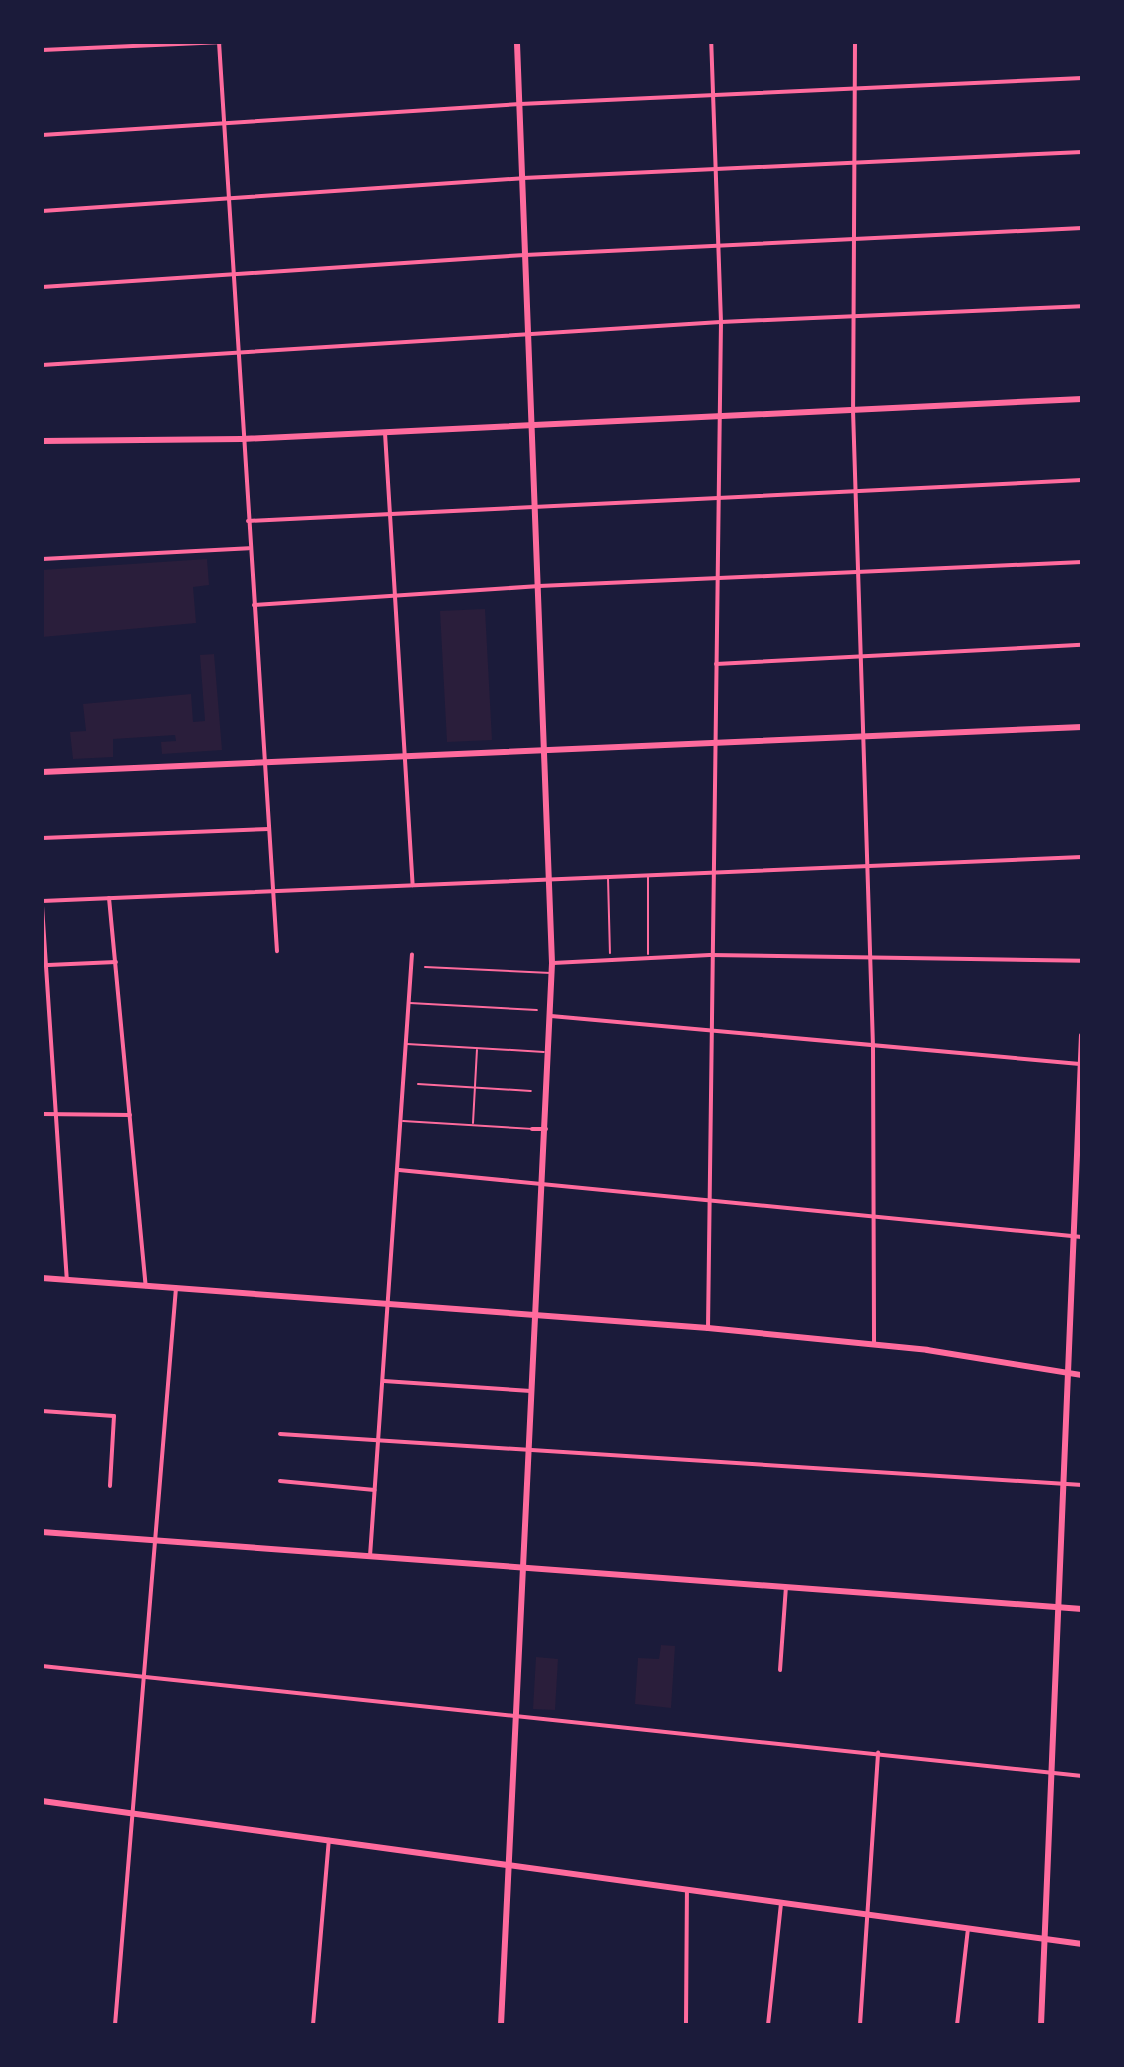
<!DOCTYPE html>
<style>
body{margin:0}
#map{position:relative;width:1124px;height:2067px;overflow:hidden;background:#1b1b3a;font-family:Signika,sans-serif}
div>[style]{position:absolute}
.green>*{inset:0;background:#2a1e3b}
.service>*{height:2px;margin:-1px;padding:0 1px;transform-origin:1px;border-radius:1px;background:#ff6b9d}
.minor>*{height:4px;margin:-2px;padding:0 2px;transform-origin:2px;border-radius:2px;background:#ff6b9d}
.tertiary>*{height:6px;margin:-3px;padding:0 3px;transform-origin:3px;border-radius:3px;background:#ff6b9d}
.secondary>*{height:6px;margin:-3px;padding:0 3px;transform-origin:3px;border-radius:3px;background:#ff6b9d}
span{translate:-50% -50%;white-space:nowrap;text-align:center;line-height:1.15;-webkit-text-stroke:7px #1b1b3a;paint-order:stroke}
.frame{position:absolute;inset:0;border:44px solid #1b1b3a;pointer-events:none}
</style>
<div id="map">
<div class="green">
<i style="clip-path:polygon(207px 559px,209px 585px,193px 587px,196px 623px,42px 637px,42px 570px)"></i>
<i style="clip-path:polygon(485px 609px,492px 740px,447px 742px,440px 611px)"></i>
<i style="clip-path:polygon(214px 654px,222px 750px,162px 754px,161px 742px,176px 741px,175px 735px,113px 739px,113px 757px,73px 759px,70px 732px,86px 731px,83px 704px,191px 694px,193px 722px,205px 721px,200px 655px)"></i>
<i style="clip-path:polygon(661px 1645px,675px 1646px,671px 1708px,635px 1704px,638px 1658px,659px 1659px)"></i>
<i style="clip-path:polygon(536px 1657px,558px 1659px,555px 1710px,533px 1709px)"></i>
</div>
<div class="service">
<i style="left:648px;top:875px;width:79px;rotate:90deg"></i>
<i style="left:608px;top:878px;width:75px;rotate:88.5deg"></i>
<i style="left:425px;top:967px;width:126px;rotate:2.7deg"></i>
<i style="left:410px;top:1003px;width:127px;rotate:3.2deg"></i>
<i style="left:407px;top:1044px;width:137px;rotate:3.3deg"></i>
<i style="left:418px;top:1084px;width:113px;rotate:3.5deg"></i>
<i style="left:403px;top:1121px;width:129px;rotate:3.5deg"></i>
<i style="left:473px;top:1123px;width:73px;rotate:-86.9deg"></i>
</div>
<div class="minor">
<i style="left:219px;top:42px;width:911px;rotate:86.35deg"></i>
<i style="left:855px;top:42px;width:368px;rotate:90.3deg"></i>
<i style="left:853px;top:410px;width:636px;rotate:88.2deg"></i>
<i style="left:873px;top:1046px;width:298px;rotate:89.8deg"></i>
<i style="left:42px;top:50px;width:182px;rotate:-2.5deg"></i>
<i style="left:42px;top:135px;width:479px;rotate:-3.7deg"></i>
<i style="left:520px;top:104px;width:563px;rotate:-2.65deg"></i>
<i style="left:42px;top:211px;width:482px;rotate:-3.9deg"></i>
<i style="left:523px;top:178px;width:560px;rotate:-2.66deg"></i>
<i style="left:42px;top:287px;width:484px;rotate:-3.8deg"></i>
<i style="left:525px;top:255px;width:558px;rotate:-2.78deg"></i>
<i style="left:42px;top:365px;width:680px;rotate:-3.62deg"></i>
<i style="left:721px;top:322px;width:361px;rotate:-2.5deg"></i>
<i style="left:385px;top:433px;width:453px;rotate:86.5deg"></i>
<i style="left:248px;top:521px;width:835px;rotate:-2.81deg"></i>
<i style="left:42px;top:559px;width:207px;rotate:-3deg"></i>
<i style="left:254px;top:605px;width:286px;rotate:-3.8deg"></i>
<i style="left:539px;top:586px;width:544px;rotate:-2.53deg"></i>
<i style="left:716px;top:664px;width:366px;rotate:-3deg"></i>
<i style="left:42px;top:838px;width:227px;rotate:-2.3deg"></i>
<i style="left:109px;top:898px;width:390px;rotate:84.6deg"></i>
<i style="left:42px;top:901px;width:1041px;rotate:-2.42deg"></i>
<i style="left:42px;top:906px;width:374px;rotate:86.2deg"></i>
<i style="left:553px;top:963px;width:157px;rotate:-2.9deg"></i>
<i style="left:710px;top:955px;width:372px;rotate:0.9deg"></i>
<i style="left:48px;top:965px;width:68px;rotate:-2.5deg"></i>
<i style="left:551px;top:1016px;width:531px;rotate:5.18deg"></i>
<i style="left:42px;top:1114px;width:88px;rotate:0.7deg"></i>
<i style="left:532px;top:1129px;width:14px"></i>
<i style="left:399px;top:1170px;width:686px;rotate:5.6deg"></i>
<i style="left:708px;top:1328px;width:1006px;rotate:-89.26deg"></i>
<i style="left:721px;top:322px;width:280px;rotate:-92deg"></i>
<i style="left:384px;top:1381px;width:147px;rotate:3.9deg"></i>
<i style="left:42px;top:1411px;width:72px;rotate:4deg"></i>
<i style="left:114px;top:1416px;width:70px;rotate:93.3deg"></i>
<i style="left:280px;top:1434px;width:804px;rotate:3.64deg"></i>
<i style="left:280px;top:1481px;width:95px;rotate:5.4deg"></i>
<i style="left:370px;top:1556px;width:603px;rotate:-86.01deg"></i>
<i style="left:42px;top:1666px;width:1046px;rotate:6.04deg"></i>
<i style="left:780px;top:1670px;width:83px;rotate:-85.9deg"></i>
<i style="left:115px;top:2025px;width:740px;rotate:-85.27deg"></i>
<i style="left:313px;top:2025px;width:186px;rotate:-85.1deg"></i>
<i style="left:686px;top:2025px;width:135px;rotate:-89.6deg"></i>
<i style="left:768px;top:2025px;width:123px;rotate:-83.9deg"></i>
<i style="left:860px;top:2025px;width:273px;rotate:-86.2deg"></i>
<i style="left:957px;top:2025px;width:97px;rotate:-83.5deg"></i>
</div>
<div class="tertiary">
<i style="left:42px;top:1801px;width:1050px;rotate:7.83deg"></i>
<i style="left:501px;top:2025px;width:1063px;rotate:-87.25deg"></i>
<i style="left:552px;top:963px;width:922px;rotate:-92.18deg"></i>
<i style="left:1041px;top:2025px;width:990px;rotate:-87.63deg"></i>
</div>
<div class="secondary">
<i style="left:42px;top:441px;width:200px;rotate:-0.6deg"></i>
<i style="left:242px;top:439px;width:841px;rotate:-2.73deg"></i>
<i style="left:42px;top:772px;width:1041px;rotate:-2.48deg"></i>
<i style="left:42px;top:1278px;width:668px;rotate:4.29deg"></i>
<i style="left:708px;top:1328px;width:220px;rotate:5.7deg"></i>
<i style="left:927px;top:1350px;width:157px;rotate:9.2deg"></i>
<i style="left:42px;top:1532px;width:1043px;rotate:4.23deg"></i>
</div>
<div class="frame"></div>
</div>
